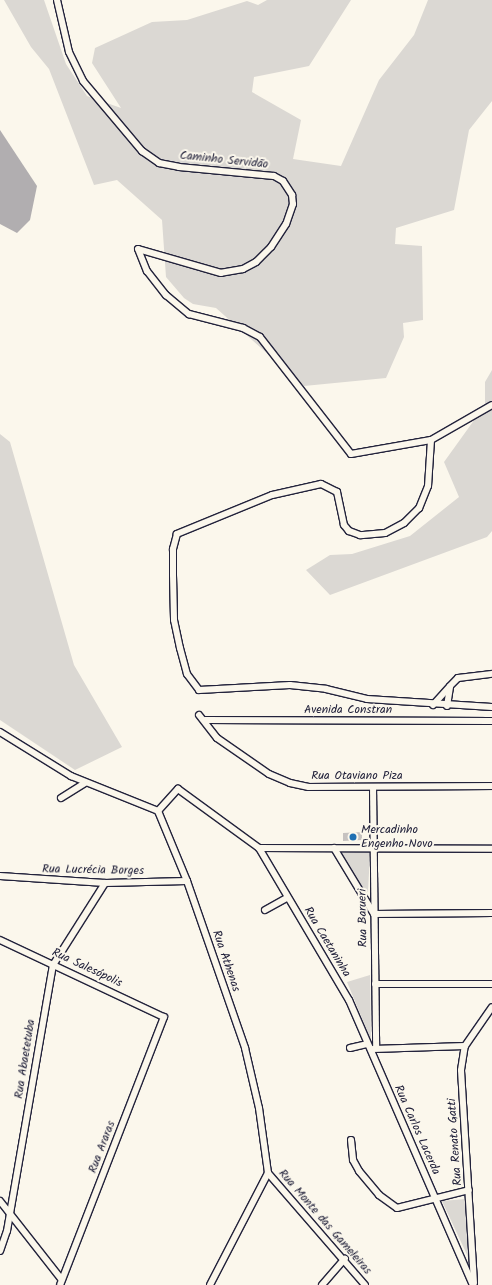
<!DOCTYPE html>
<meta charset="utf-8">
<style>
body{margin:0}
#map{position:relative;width:492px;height:1285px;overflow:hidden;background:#fbf7ec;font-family:Kalam,sans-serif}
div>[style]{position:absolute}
.green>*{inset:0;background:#dbd8d3}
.water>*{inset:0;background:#b1aeb0}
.building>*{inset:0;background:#c6c2c0}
.roads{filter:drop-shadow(1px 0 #22223b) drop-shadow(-1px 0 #22223b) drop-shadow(0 1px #22223b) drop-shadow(0 -1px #22223b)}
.minor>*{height:6px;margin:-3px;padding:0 3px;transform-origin:3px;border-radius:3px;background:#fbf7ec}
.dots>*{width:11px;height:11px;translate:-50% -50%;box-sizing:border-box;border:2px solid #fbf7ec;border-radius:50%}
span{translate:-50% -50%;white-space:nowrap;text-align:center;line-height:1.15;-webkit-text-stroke:4px #fbf7ec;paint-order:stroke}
.street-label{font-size:12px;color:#22223b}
.poi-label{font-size:12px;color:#22223b}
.left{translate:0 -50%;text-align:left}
</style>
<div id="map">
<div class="green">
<i style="clip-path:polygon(4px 0,44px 0,66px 64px,87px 96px,121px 108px,92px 63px,95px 48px,152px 22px,187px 20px,247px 1px,258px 5px,267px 0,351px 0,309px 66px,254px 77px,252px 92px,301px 120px,293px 159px,341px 166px,379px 80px,414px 35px,428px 0,492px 0,492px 101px,469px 130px,454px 210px,396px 228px,395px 244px,422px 246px,423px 320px,403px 323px,404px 337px,386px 378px,304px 386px,216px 308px,193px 304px,184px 298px,166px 277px,162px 220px,117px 180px,94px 185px,49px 69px,31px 47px)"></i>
<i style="clip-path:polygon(492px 370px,492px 531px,487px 537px,330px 595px,306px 570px,330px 555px,352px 554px,410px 536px,459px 497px,444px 462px,485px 405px,485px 382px)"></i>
<i style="clip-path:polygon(0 434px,10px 442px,74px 665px,122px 747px,75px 770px,0 720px)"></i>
<i style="clip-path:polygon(339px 853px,370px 853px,368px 892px,362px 891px)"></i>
<i style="clip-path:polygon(370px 975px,371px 1040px,347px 982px)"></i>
<i style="clip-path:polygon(465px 1199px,471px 1255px,468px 1257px,442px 1201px)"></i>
</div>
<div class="water">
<i style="clip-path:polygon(0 130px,37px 186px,30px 220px,17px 233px,0 224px)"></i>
</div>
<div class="building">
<i style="clip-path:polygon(362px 832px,362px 840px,343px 841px,343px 833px)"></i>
</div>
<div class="roads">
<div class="minor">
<i style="left:57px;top:0;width:53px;rotate:77deg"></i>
<i style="left:69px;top:52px;width:32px;rotate:64deg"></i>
<i style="left:83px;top:81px;width:92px;rotate:49.9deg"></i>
<i style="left:142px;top:151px;width:21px;rotate:35deg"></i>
<i style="left:159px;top:163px;width:20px;rotate:11deg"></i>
<i style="left:179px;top:167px;width:95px;rotate:5.4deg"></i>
<i style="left:274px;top:176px;width:10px;rotate:29deg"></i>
<i style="left:283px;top:181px;width:17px;rotate:57deg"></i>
<i style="left:292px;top:195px;width:9px;rotate:84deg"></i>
<i style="left:293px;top:204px;width:21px;rotate:109deg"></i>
<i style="left:286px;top:224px;width:27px;rotate:123deg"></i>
<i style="left:271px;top:247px;width:21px;rotate:135deg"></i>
<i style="left:256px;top:262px;width:15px;rotate:152deg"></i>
<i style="left:243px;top:269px;width:22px;rotate:170deg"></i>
<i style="left:221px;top:273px;width:86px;rotate:-163.9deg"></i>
<i style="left:138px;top:249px;width:24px;rotate:68deg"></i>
<i style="left:147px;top:271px;width:31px;rotate:52deg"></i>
<i style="left:166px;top:295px;width:30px;rotate:40deg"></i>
<i style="left:189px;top:314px;width:56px;rotate:14.5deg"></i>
<i style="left:243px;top:328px;width:19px;rotate:28deg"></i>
<i style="left:260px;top:337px;width:148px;rotate:52.1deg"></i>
<i style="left:351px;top:454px;width:81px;rotate:-9.9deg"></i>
<i style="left:431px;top:440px;width:70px;rotate:-29.8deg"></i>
<i style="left:431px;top:440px;width:46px;rotate:93.7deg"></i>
<i style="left:428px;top:486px;width:24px;rotate:112deg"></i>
<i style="left:419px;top:508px;width:21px;rotate:135deg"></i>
<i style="left:404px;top:523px;width:21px;rotate:152deg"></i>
<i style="left:385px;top:533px;width:25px;rotate:175deg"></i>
<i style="left:360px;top:535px;width:12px;rotate:-160deg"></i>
<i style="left:349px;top:531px;width:8px;rotate:-130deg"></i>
<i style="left:344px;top:525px;width:34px;rotate:-102deg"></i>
<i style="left:337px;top:492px;width:18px;rotate:-153deg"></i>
<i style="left:321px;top:484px;width:50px;rotate:167.3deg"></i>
<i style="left:272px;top:495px;width:103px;rotate:157.7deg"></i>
<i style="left:177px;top:534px;width:16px;rotate:105deg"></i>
<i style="left:173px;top:549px;width:26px;rotate:90deg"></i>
<i style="left:173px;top:575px;width:45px;rotate:88.7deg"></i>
<i style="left:174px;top:620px;width:29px;rotate:78deg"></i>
<i style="left:180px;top:648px;width:27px;rotate:75deg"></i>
<i style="left:187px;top:674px;width:20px;rotate:53deg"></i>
<i style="left:199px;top:690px;width:91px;rotate:-3.1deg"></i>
<i style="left:290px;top:685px;width:36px;rotate:6deg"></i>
<i style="left:326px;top:689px;width:42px;rotate:13.7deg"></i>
<i style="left:367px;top:699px;width:125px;rotate:3.7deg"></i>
<i style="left:433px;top:705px;width:24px;rotate:-48deg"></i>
<i style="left:447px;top:706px;width:20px;rotate:-81deg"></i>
<i style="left:450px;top:686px;width:11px;rotate:-45deg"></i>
<i style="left:458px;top:678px;width:34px;rotate:-7deg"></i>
<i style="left:199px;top:715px;width:29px;rotate:52deg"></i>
<i style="left:217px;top:738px;width:63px;rotate:34.7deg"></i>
<i style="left:269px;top:774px;width:23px;rotate:23deg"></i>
<i style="left:290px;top:783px;width:19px;rotate:12deg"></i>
<i style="left:309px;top:787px;width:183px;rotate:-0.3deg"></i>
<i style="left:205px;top:720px;width:287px;rotate:0.2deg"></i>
<i style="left:0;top:732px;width:84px;rotate:31.8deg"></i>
<i style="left:71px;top:776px;width:94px;rotate:21.9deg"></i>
<i style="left:158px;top:811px;width:76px;rotate:67.5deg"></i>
<i style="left:187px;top:881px;width:177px;rotate:70.8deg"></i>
<i style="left:245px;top:1048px;width:62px;rotate:76.9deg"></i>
<i style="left:259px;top:1108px;width:66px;rotate:82.1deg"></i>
<i style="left:268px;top:1173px;width:126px;rotate:117.4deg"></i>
<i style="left:373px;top:787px;width:261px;rotate:89.3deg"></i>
<i style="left:61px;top:798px;width:28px;rotate:-32deg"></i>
<i style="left:158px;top:811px;width:30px;rotate:-48deg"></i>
<i style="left:178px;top:789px;width:100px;rotate:36.1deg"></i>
<i style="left:259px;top:848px;width:233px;rotate:0.2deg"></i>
<i style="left:259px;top:848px;width:177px;rotate:59.4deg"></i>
<i style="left:349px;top:1000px;width:311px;rotate:66.5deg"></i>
<i style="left:334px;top:848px;width:77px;rotate:58.8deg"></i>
<i style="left:374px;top:914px;width:118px;rotate:-0.5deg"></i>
<i style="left:0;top:876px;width:105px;rotate:3.8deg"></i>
<i style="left:105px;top:883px;width:82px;rotate:-1.4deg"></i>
<i style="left:265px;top:910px;width:25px;rotate:-29deg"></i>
<i style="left:0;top:940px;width:181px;rotate:25.2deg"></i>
<i style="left:164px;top:1017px;width:287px;rotate:111.2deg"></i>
<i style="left:375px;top:984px;width:117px"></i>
<i style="left:350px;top:1048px;width:17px;rotate:-13deg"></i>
<i style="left:373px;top:1049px;width:92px;rotate:-1.9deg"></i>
<i style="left:351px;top:1140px;width:20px;rotate:84deg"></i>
<i style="left:353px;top:1160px;width:13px;rotate:61deg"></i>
<i style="left:359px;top:1171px;width:31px;rotate:50deg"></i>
<i style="left:379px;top:1195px;width:22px;rotate:36deg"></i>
<i style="left:397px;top:1208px;width:74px;rotate:-14deg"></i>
<i style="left:268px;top:1173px;width:148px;rotate:49.1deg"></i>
<i style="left:0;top:1201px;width:100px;rotate:51.9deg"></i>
<i style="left:0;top:1251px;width:21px;rotate:-71deg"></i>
<i style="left:7px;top:1231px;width:270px;rotate:-80.2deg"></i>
<i style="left:53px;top:965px;width:97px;rotate:-57.6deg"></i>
<i style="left:474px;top:1283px;width:213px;rotate:-93.5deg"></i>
<i style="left:461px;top:1070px;width:24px;rotate:-81deg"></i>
<i style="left:465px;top:1046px;width:47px;rotate:-55.3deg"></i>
<i style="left:322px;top:1285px;width:35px;rotate:-49deg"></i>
</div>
</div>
<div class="dots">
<i style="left:353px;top:837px;background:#1f6fb2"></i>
</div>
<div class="street-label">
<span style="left:224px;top:160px;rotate:6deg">Caminho Servidão</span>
<span style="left:348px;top:710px">Avenida Constran</span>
<span style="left:357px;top:776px">Rua Otaviano Piza</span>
<span style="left:93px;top:870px;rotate:1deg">Rua Lucrécia Borges</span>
<span style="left:363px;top:918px;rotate:-91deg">Rua Barueri</span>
<span style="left:327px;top:942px;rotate:59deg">Rua Caetaninha</span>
<span style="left:226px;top:961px;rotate:71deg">Rua Athenas</span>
<span style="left:87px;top:968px;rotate:25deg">Rua Salesópolis</span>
<span style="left:25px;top:1059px;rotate:-81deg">Rua Abaetetuba</span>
<span style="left:417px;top:1130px;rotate:66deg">Rua Carlos Lacerda</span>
<span style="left:455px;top:1142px;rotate:-94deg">Rua Renato Gatti</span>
<span style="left:102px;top:1147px;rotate:-69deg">Rua Araras</span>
<span style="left:325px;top:1222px;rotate:49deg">Rua Monte das Gameleiras</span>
</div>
<div class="poi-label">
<span class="left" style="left:361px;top:837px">Mercadinho<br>Engenho Novo</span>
</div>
</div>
